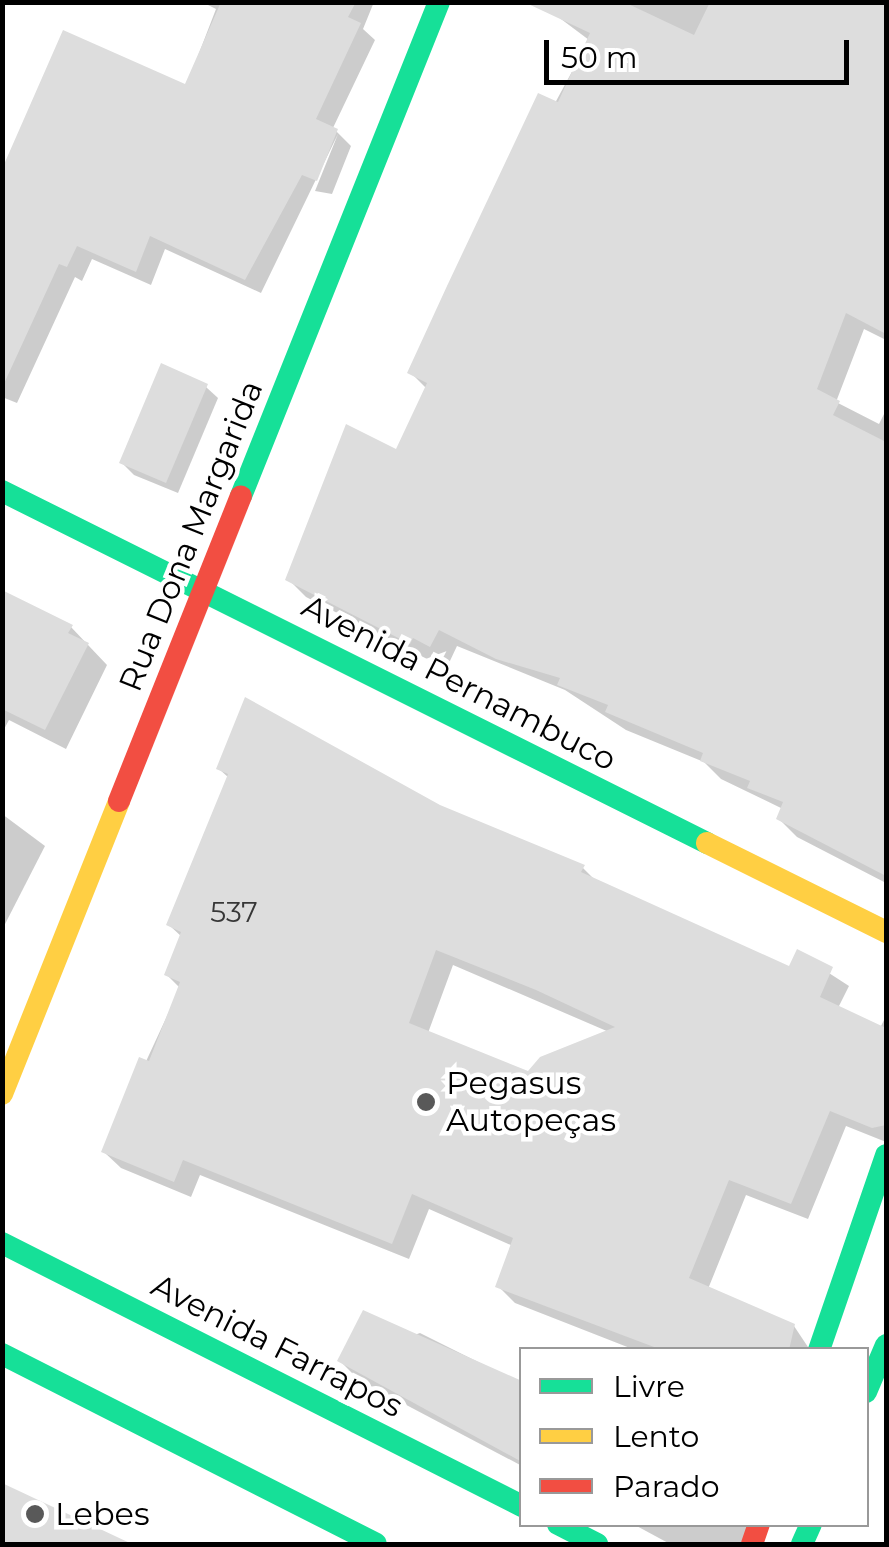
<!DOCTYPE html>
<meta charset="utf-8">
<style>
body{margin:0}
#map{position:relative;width:889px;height:1547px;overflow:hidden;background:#fff;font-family:Montserrat,sans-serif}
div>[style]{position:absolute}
.shadow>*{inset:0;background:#0003}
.building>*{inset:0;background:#ddd}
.fast>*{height:22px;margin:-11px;padding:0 11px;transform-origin:11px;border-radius:11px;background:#16e098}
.slow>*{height:22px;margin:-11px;padding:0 11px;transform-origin:11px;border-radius:11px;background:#ffcf43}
.jam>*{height:22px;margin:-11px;padding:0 11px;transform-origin:11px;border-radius:11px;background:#f24e42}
.dots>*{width:28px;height:28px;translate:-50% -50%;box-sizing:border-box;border:5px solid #fff;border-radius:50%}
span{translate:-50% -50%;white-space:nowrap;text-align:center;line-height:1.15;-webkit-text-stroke:9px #fff;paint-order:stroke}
.number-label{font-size:28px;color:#373737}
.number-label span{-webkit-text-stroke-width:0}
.street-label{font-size:32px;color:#000}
.poi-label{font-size:32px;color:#000}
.left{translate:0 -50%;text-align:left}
.frame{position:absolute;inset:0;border:5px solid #000;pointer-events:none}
.legend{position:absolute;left:519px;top:1347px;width:350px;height:180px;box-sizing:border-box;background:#fff;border:2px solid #999;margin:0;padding:12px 18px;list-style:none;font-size:30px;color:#000}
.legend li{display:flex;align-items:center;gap:20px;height:50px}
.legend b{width:50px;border:2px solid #999}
.scale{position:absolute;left:544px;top:40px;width:305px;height:45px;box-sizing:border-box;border:5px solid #000;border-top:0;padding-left:12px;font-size:30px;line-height:35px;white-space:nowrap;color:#000;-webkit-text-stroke:8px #fff;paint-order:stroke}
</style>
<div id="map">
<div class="shadow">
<i style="clip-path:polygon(202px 2px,374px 2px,363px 29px,375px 40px,332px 130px,336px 131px,351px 146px,332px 194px,315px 191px,338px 134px,261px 293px,165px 249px,151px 285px,92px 259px,82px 281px,75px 277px,17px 403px,2px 397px,2px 175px,186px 87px,216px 9px)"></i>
<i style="clip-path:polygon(563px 2px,886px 2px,886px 340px,864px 329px,836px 402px,879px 424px,886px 410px,886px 883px,797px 837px,779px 819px,783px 809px,721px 779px,704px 762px,626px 730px,565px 690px,457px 646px,449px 663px,432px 654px,429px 660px,306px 597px,288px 579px,397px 452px,427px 389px,410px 372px,589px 40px,557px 16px)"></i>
<i style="clip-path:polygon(206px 387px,218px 398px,178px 493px,134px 475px,122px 463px)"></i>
<i style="clip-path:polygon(2px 593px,71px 627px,107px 665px,66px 749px,9px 720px,2px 733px)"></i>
<i style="clip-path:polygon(evenodd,219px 769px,439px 808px,583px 868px,598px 883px,791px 970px,798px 953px,849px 986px,838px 1008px,880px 1028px,886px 1016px,886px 1142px,846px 1126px,808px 1219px,746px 1195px,708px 1289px,794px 1326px,810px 1350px,635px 1350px,515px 1303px,498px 1286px,513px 1246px,429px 1209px,409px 1259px,200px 1175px,191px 1197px,121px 1168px,104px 1152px,180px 988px,167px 975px,182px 937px,169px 925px,229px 778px,219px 769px,453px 965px,609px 1032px,529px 1074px,428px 1033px,453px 965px)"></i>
<i style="clip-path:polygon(2px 814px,45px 846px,2px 930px)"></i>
<i style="clip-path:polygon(420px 1333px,522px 1384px,522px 1466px,359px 1380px,340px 1361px)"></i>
<i style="clip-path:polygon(2px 1486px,126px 1544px,2px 1544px)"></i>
<i style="clip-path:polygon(633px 1524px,756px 1524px,745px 1544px,670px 1544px)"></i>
</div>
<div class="building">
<i style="clip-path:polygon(221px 2px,356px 2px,348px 17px,361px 23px,316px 119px,338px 129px,317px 181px,302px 175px,245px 280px,150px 236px,136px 272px,77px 246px,67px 267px,59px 264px,2px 388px,2px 169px,63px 30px,185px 84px)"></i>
<i style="clip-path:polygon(524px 2px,624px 2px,694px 35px,710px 2px,886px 2px,886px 334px,846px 313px,817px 389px,840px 401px,833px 415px,886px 442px,886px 876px,776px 819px,783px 802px,747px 788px,750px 781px,700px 761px,703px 753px,605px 712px,608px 705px,557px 685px,560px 678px,496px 659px,439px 630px,430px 647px,413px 638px,410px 644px,285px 580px,346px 424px,396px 449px,427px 383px,407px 373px,447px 286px,538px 93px,558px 102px,590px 33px)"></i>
<i style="clip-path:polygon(161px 363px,208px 384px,166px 483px,119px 463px)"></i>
<i style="clip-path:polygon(2px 590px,73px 625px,68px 633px,89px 643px,45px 730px,2px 709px)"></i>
<i style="clip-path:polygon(evenodd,245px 697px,440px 805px,585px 865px,581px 872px,789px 966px,797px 949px,833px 967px,820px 997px,886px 1028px,886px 1125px,872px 1128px,830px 1111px,791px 1204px,729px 1180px,689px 1278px,795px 1324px,789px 1350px,662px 1350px,495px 1287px,513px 1238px,412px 1194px,392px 1244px,183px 1160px,174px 1182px,101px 1152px,139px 1057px,149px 1061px,180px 982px,164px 975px,181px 932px,166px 925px,228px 774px,216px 769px,245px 697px,436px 950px,536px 990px,615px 1027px,540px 1057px,528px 1071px,409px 1023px,436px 950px)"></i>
<i style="clip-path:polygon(363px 1310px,522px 1381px,522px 1462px,337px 1361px)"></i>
<i style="clip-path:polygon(2px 1483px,132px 1544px,2px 1544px)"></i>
</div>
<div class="fast">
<i style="left:2px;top:491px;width:788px;rotate:26.53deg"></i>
<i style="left:241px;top:496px;width:532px;rotate:-68.16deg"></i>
<i style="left:2px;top:1243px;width:583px;rotate:26.83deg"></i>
<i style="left:819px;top:1350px;width:206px;rotate:-71deg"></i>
<i style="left:2px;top:1354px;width:419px;rotate:26.9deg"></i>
<i style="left:866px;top:1392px;width:51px;rotate:-66.9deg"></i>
<i style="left:558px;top:1524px;width:44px;rotate:27.1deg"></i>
<i style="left:802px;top:1544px;width:22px;rotate:-66deg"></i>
</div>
<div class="slow">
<i style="left:707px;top:843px;width:200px;rotate:26.4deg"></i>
<i style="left:2px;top:1094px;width:315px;rotate:-68.2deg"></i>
</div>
<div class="jam">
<i style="left:119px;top:801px;width:328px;rotate:-68.2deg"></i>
<i style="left:752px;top:1544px;width:21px;rotate:-71deg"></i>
</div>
<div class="dots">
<i style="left:426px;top:1102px;background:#595959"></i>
<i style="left:35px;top:1514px;background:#595959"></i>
</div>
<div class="number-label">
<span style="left:234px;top:912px">537</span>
</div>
<div class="street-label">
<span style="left:191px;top:536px;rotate:-68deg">Rua Dona Margarida</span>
<span style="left:459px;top:683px;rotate:27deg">Avenida Pernambuco</span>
<span style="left:277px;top:1346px;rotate:27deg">Avenida Farrapos</span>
</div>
<div class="poi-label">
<span class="left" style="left:446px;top:1102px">Pegasus<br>Autopeças</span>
<span class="left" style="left:55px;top:1514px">Lebes</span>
</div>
<div class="frame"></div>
<ul class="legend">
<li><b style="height:12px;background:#16e098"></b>Livre</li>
<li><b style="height:12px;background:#ffcf43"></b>Lento</li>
<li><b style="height:12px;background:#f24e42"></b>Parado</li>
</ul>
<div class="scale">50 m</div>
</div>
